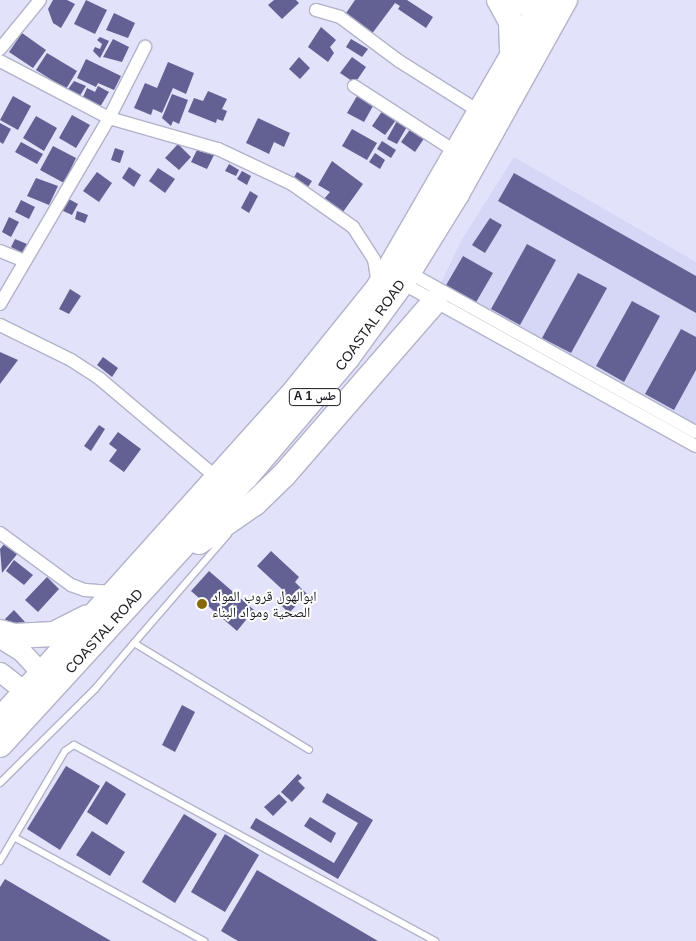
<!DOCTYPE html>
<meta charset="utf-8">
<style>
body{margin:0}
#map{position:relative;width:696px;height:941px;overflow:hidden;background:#e2e2fa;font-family:Helvetica,"Noto Naskh Arabic",sans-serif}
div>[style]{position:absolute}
.built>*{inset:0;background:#d6d7f6}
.building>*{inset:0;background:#636193}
.roads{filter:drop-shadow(1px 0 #b2b3ca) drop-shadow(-1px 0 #b2b3ca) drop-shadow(0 1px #b2b3ca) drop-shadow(0 -1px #b2b3ca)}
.lane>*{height:6px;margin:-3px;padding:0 3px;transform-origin:3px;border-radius:3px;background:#fff}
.street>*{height:12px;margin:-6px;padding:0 6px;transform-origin:6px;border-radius:6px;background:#fff}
.secondary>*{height:19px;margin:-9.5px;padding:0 9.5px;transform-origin:9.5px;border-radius:9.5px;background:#fff}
.highway>*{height:24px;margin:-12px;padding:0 12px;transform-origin:12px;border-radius:12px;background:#fff}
.dots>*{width:14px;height:14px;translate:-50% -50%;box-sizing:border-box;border:2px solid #fff;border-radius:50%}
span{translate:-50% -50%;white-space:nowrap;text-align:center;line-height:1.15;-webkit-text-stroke:4px #fff;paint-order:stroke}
.shield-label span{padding:1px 4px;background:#fff;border:1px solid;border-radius:4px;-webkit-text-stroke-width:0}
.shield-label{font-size:12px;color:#1a1a22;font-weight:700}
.street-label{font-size:14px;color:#1a1a22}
.poi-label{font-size:14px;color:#1a1a22}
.left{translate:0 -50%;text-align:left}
</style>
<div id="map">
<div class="built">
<i style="clip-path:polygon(514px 157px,696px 262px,696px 428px,439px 287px,461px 241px)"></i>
</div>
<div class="building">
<i style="clip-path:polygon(53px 0,67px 0,75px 4px,61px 28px,53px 23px,48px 9px)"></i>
<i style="clip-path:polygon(86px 0,107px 10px,95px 34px,74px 24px)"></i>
<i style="clip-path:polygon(274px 0,296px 0,299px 3px,282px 19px,268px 5px)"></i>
<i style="clip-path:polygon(355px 0,407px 0,433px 17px,426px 28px,398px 9px,400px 6px,395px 3px,371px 35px,344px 16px)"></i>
<i style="clip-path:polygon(114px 13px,135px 23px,128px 38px,106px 30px)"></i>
<i style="clip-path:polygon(321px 27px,336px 40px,330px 47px,334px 53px,328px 62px,308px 47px)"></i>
<i style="clip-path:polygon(22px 33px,46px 50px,33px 68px,9px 52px)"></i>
<i style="clip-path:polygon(100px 37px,109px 41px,100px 58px,93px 51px,95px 47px,100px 49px,102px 44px,97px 40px)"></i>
<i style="clip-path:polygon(113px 39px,129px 47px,122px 62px,103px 57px)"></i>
<i style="clip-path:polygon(351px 39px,368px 49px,362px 57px,346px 47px)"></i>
<i style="clip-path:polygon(47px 53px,77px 71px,66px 89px,36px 70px)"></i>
<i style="clip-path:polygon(299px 57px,310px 68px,300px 79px,289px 69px)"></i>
<i style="clip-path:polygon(352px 57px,366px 67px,355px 83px,340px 73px)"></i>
<i style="clip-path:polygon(86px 59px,121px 76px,114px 90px,98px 83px,96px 87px,77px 78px)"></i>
<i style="clip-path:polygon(168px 62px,194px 73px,186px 94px,173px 88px,162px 113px,153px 109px,151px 115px,134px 108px,145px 83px,157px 88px)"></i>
<i style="clip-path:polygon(74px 81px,86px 86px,79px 97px,66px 92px)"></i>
<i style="clip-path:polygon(98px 86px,109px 92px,100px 107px,83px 97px,87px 88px,95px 92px)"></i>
<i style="clip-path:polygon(208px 91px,227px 99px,222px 109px,227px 111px,223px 121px,217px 119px,216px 123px,188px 112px,194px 98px,203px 101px)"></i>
<i style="clip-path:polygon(172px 94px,188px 100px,179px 124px,173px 121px,171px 126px,162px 118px)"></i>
<i style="clip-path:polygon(13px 96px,31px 106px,18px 130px,0 120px)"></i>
<i style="clip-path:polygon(357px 96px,373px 106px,364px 122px,347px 113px)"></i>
<i style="clip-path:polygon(385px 107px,399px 116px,385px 135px,372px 126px)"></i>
<i style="clip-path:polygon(72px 115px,90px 125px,76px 148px,59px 138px)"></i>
<i style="clip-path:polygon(36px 116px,57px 128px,44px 151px,23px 138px)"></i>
<i style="clip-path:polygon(258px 118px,290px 133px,284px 147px,274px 142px,269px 154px,246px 143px)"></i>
<i style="clip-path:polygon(398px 119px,408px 125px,397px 144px,387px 139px)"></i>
<i style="clip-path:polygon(0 123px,11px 129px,3px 144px,0 142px)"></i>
<i style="clip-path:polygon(411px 128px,425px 137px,415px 152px,401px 142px)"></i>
<i style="clip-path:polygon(352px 129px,377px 143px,367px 160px,342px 146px)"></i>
<i style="clip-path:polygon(382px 141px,396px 150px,391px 158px,377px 149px)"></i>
<i style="clip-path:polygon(21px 142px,43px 154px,37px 164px,15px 152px)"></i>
<i style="clip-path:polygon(178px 144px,191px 157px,179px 170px,165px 158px)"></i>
<i style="clip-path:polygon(53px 146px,76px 158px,64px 183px,40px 170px)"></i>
<i style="clip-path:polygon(199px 146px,215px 153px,207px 169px,191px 162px)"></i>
<i style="clip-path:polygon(115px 148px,124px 151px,120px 163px,111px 160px)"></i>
<i style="clip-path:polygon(375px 153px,385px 160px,380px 169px,369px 162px)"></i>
<i style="clip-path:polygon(332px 161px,363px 184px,343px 212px,324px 199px,330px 192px,318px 185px)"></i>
<i style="clip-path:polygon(229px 164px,239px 170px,236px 176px,225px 171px)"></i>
<i style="clip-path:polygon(129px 167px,141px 175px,134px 187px,122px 178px)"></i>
<i style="clip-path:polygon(158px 168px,175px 179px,165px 193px,149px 181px)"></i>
<i style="clip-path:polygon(242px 171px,251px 176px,247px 185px,237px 179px)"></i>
<i style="clip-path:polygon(97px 172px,112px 183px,99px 202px,83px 191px)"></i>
<i style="clip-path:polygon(297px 172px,312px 181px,306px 190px,292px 181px)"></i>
<i style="clip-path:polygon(514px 173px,696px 276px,696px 313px,498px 201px)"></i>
<i style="clip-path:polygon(36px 178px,58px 186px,49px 205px,27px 196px)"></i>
<i style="clip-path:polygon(250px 191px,258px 196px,249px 213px,241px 208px)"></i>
<i style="clip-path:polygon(67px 198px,78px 204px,72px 215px,61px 210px)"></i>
<i style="clip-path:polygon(21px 200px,35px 207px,29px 219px,15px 212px)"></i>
<i style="clip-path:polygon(77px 211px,88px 215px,85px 223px,75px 219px)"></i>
<i style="clip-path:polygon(9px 217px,19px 222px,11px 237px,2px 232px)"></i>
<i style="clip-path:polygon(490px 218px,502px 225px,485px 253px,472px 245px)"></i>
<i style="clip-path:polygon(15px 239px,27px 244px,23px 253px,11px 247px)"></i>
<i style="clip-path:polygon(527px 244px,556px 260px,520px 325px,491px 309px)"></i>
<i style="clip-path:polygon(463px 256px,493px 273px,475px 304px,445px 287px)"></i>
<i style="clip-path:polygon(578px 273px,607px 288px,571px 353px,542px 338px)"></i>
<i style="clip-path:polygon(70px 289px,81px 296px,69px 314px,59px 309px)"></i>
<i style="clip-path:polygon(632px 301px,660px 316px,624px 382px,596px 366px)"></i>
<i style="clip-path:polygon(681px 329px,696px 337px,696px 370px,674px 410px,645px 394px)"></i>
<i style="clip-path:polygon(0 352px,18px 360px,0 384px)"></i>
<i style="clip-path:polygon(103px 357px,118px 368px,112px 377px,97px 365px)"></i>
<i style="clip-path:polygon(99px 425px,105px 429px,91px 451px,84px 446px)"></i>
<i style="clip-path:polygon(118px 432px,141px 449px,124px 472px,109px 461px,117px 450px,109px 444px)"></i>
<i style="clip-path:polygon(5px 543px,18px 553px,2px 573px,0 549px)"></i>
<i style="clip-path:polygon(271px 551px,299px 577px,295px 582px,307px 594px,289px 613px,277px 601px,285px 592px,257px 566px)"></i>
<i style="clip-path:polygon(14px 560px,33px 575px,24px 585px,6px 571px)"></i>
<i style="clip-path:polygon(209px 571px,254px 610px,237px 631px,191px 591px)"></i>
<i style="clip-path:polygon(47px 577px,59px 589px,38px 612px,25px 600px)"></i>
<i style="clip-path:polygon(14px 610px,25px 622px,16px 631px,5px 619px)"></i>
<i style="clip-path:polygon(182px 705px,195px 712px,175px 752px,162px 745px)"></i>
<i style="clip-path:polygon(66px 766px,100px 786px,60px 850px,27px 829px)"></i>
<i style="clip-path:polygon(298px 774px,302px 778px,298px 781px,305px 788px,292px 802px,281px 792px)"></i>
<i style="clip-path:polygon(106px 781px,126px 794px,107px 825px,87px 812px)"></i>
<i style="clip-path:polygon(327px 793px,373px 820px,338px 879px,250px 828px,256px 818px,334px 863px,358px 823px,322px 802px)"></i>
<i style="clip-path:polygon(279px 794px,287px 802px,273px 816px,264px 807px)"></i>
<i style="clip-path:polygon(184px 814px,217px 834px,175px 903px,142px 882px)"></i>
<i style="clip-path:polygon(310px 817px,336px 833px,331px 843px,304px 826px)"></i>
<i style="clip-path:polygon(92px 831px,125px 852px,110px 876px,76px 855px)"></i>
<i style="clip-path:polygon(225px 834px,259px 855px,225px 912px,191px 892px)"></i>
<i style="clip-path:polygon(257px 870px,378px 941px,238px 941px,221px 931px)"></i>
<i style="clip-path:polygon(5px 879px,111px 941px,0 941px,0 887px)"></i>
</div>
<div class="roads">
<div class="lane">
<i style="left:134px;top:643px;width:144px;rotate:-49.2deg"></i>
<i style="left:0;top:783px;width:134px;rotate:-44.7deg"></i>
<i style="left:95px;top:689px;width:60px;rotate:-49.7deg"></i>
<i style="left:134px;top:643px;width:205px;rotate:31.4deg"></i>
<i style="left:14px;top:837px;width:217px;rotate:28.7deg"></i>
<i style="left:0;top:861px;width:128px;rotate:-59.4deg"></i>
<i style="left:65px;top:751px;width:11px;rotate:-34deg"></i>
<i style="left:74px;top:745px;width:411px;rotate:28.5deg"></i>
</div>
<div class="street">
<i style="left:316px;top:10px;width:25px;rotate:16deg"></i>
<i style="left:340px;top:17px;width:74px;rotate:36.7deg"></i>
<i style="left:399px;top:61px;width:96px;rotate:32.2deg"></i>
<i style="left:0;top:49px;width:63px;rotate:-50.8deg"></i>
<i style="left:0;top:61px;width:123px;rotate:27.6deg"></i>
<i style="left:109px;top:118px;width:113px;rotate:15.9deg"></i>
<i style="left:218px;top:149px;width:82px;rotate:25.3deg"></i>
<i style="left:292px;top:184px;width:75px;rotate:35.2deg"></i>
<i style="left:353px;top:227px;width:38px;rotate:57deg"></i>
<i style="left:374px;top:259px;width:26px;rotate:81deg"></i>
<i style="left:354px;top:86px;width:124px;rotate:32.8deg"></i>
<i style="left:0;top:251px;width:27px;rotate:22deg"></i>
<i style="left:408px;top:272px;width:329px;rotate:29.1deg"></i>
<i style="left:402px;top:283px;width:336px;rotate:29deg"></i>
<i style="left:0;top:304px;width:216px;rotate:-59.6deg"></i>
<i style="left:109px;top:118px;width:80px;rotate:-63.1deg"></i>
<i style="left:0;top:325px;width:79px;rotate:26.2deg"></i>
<i style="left:71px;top:360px;width:35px;rotate:33deg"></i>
<i style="left:100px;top:379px;width:153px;rotate:40.2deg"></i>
<i style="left:0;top:533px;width:88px;rotate:36.2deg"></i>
<i style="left:71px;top:585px;width:15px;rotate:20deg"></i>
<i style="left:85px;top:590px;width:31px;rotate:4deg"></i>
</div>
<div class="secondary">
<i style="left:518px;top:0;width:35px;rotate:37deg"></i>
<i style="left:0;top:638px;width:26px;rotate:32deg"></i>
<i style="left:22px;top:652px;width:42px;rotate:46.9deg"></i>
<i style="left:0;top:672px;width:46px;rotate:37.9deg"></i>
</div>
<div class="highway">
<i style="left:499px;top:0;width:25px;rotate:61deg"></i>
<i style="left:511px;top:22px;width:33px;rotate:88deg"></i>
<i style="left:199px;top:542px;width:68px;rotate:-34.9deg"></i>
<i style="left:255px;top:503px;width:40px;rotate:-44deg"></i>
<i style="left:284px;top:475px;width:230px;rotate:-49deg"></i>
<i style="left:0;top:632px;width:15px;rotate:16deg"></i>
<i style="left:14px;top:636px;width:40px;rotate:-2.9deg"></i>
<i style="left:54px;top:634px;width:36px;rotate:-27deg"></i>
<i style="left:0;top:720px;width:435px;rotate:-48.1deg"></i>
<i style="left:291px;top:396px;width:139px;rotate:-51.1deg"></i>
<i style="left:378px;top:288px;width:332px;rotate:-60deg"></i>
<i style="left:0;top:745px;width:364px;rotate:-47.5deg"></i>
<i style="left:246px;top:477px;width:157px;rotate:-49.6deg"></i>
<i style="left:348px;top:357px;width:92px;rotate:-53.9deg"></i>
<i style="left:402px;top:283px;width:105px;rotate:-58.3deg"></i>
<i style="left:457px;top:194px;width:222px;rotate:-60.9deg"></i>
</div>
</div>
<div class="dots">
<i style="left:202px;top:604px;background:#896906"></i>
</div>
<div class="shield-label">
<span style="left:315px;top:397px">A 1 طس</span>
</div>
<div class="street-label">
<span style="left:370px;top:325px;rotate:-54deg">COASTAL ROAD</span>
<span style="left:104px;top:631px;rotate:-48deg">COASTAL ROAD</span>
</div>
<div class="poi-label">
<span class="left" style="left:212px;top:604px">ابوالهول قروب المواد<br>الصحية ومواد البناء</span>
</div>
</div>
